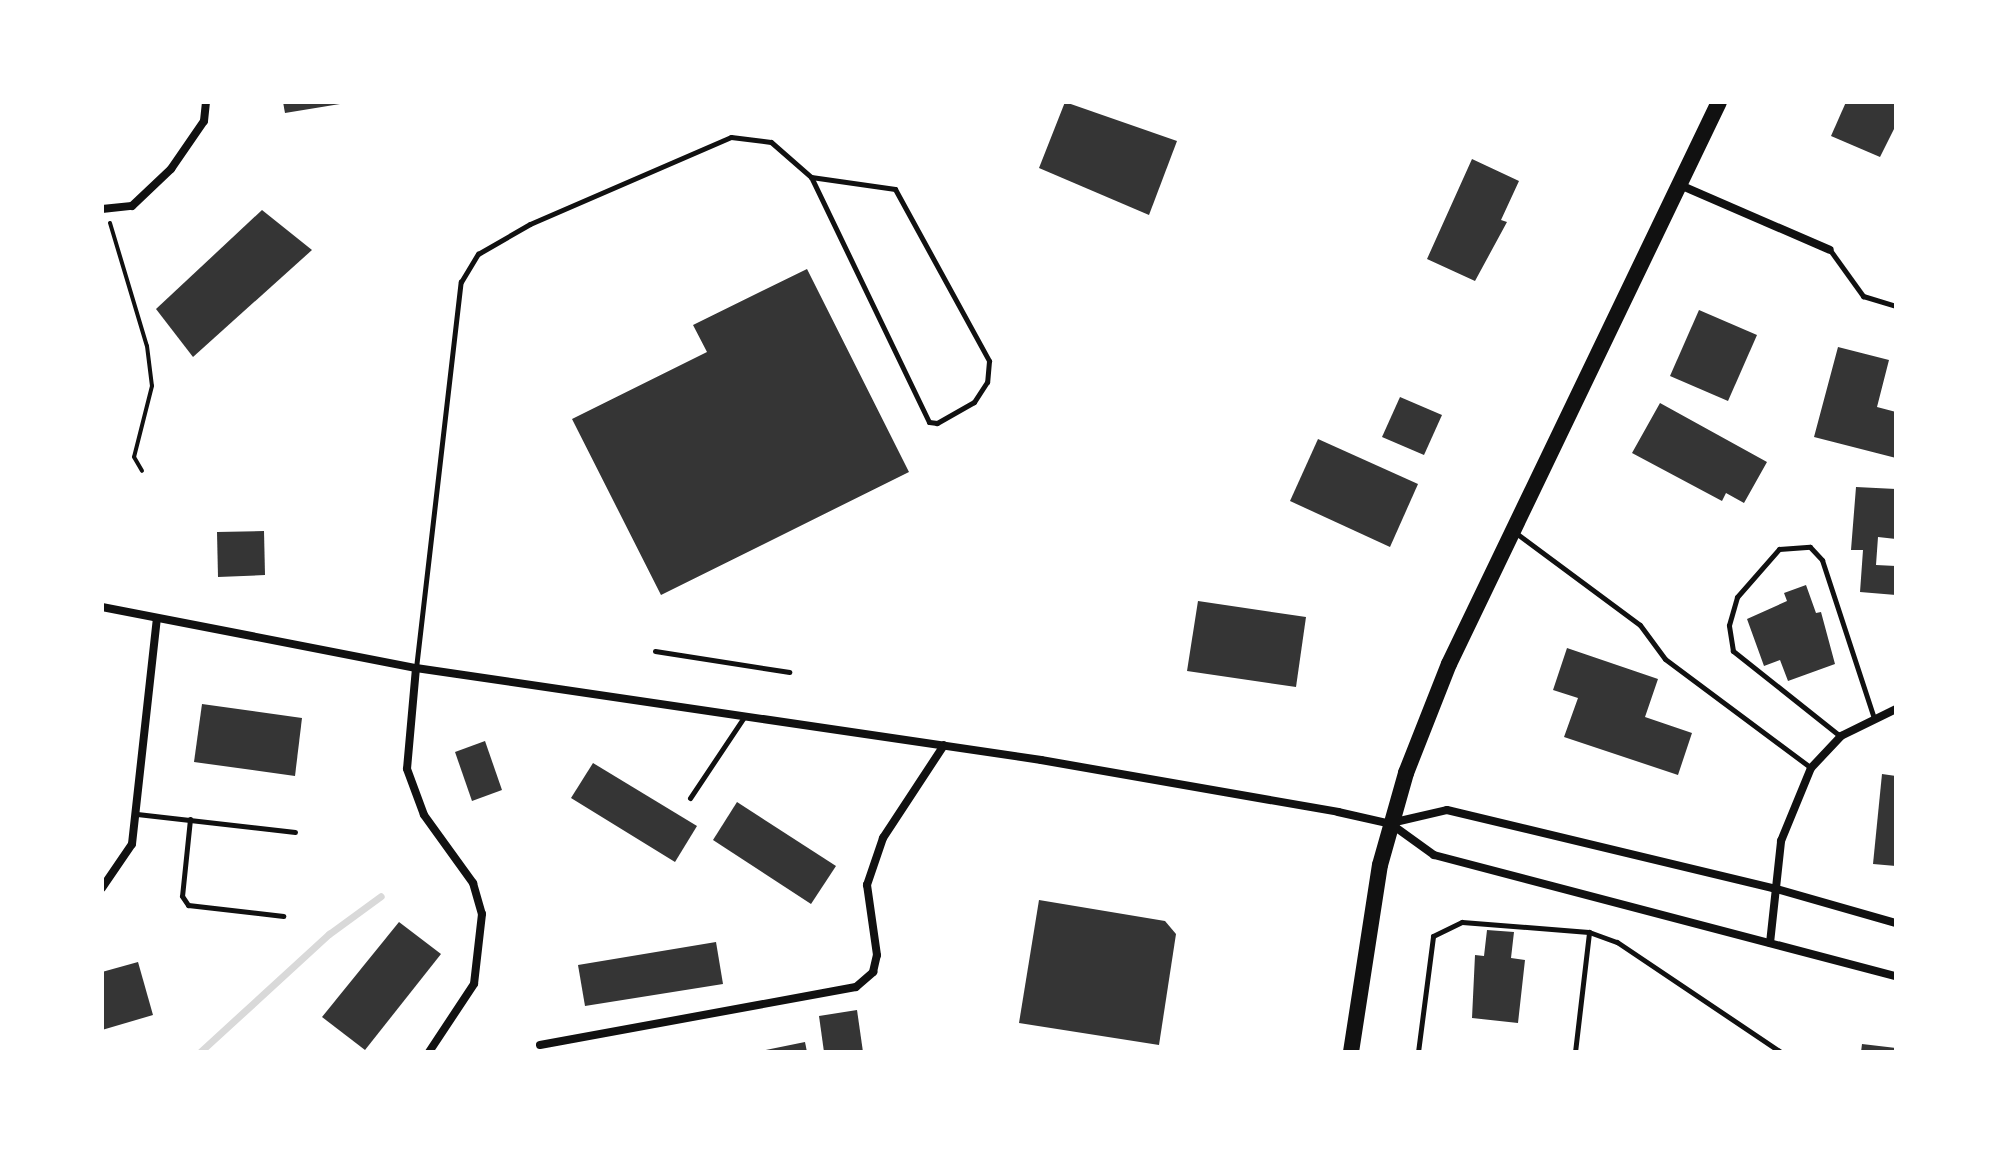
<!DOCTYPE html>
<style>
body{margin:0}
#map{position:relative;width:1998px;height:1154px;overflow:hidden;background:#fff;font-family:"Zilla Slab",serif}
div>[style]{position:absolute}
.stream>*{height:7px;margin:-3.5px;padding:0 3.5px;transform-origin:3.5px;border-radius:3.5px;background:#d9d9d9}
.building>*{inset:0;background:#353535}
.path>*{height:4px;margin:-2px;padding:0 2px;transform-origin:2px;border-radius:2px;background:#111}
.service>*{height:5px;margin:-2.5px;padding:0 2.5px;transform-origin:2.5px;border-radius:2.5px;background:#111}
.minor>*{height:8px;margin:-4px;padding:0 4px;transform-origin:4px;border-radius:4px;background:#111}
.secondary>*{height:16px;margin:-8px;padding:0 8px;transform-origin:8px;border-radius:8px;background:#111}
span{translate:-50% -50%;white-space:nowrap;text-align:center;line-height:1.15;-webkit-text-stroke:8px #fff;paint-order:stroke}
.frame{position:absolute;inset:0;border:104px solid #fff;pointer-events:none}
</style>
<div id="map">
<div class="stream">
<i style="left:200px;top:1052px;width:175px;rotate:-42.5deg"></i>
<i style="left:329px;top:934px;width:64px;rotate:-36.2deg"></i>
</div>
<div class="building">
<i style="clip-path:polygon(283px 102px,340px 102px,340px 104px,285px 113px)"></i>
<i style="clip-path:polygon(1065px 102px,1177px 141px,1149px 215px,1039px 168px)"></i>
<i style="clip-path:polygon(1846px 102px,1896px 102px,1896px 125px,1880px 157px,1831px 136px)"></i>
<i style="clip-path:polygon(1472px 159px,1519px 181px,1501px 220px,1507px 222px,1475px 281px,1427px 259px)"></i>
<i style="clip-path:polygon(262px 210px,312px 250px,193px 357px,156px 309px)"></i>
<i style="clip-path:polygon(807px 269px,909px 472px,661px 595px,572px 419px,707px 352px,693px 325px)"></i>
<i style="clip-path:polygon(1699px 310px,1757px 335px,1728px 401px,1670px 376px)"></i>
<i style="clip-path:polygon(1838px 347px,1889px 360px,1877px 407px,1896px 412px,1896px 458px,1814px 437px)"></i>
<i style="clip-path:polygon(1400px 397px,1442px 415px,1424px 455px,1382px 437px)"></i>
<i style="clip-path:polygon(1660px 403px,1767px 462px,1744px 503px,1726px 493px,1722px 501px,1632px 453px)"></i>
<i style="clip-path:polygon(1318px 439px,1418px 484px,1390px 547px,1290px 501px)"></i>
<i style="clip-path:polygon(1856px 487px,1896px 489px,1896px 539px,1878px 537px,1876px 565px,1896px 566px,1896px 595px,1860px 592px,1863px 550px,1851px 550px)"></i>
<i style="clip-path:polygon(264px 531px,265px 575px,218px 577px,217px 532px)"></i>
<i style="clip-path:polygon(1806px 585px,1816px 613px,1821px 612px,1835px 664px,1788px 681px,1780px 660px,1764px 666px,1747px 619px,1787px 601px,1784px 593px)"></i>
<i style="clip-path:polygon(1198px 601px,1306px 617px,1296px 687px,1187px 671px)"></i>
<i style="clip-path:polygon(1567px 648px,1658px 679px,1645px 717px,1692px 733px,1678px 775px,1564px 737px,1578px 698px,1553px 690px)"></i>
<i style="clip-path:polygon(202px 704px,302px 718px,295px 776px,194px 762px)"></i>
<i style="clip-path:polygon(485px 741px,502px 790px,472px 801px,455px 752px)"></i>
<i style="clip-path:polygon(593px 763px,697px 826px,675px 862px,571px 798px)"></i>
<i style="clip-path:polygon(1882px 774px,1896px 776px,1896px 866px,1873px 864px)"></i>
<i style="clip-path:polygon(737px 802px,836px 866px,811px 904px,713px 840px)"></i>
<i style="clip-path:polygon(1039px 900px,1165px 921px,1176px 934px,1159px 1045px,1019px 1023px)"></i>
<i style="clip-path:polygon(399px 922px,441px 954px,365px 1050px,322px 1017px)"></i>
<i style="clip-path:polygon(1487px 930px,1514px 932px,1511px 958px,1525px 960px,1518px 1023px,1472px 1018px,1475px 955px,1484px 956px)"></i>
<i style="clip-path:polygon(716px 942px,723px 984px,585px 1006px,578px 965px)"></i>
<i style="clip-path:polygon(138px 962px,153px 1015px,102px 1030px,102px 972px)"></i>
<i style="clip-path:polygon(857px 1010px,863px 1052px,824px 1052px,819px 1016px)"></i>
<i style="clip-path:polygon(805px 1042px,807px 1052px,762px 1052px,761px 1051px)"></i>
<i style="clip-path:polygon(1862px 1044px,1896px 1048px,1896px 1052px,1861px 1052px)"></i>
</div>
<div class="path">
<i style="left:110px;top:223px;width:128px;rotate:73.3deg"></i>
<i style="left:147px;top:346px;width:40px;rotate:82.9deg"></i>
<i style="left:152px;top:386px;width:73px;rotate:104.2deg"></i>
<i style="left:134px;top:457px;width:16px;rotate:60deg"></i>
</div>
<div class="service">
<i style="left:1830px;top:250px;width:57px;rotate:54.3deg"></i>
<i style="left:1863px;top:296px;width:34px;rotate:17deg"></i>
<i style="left:1516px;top:533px;width:154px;rotate:36.6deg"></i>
<i style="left:1640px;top:625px;width:42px;rotate:53.7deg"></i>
<i style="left:1665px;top:659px;width:182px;rotate:36.7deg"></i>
<i style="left:655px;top:651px;width:136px;rotate:8.9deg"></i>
<i style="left:416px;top:668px;width:389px;rotate:-83.4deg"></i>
<i style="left:461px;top:282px;width:33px;rotate:-59deg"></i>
<i style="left:478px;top:254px;width:60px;rotate:-30deg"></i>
<i style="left:530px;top:224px;width:219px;rotate:-23.4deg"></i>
<i style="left:731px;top:137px;width:40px;rotate:7.1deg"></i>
<i style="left:771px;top:142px;width:53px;rotate:41.2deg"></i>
<i style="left:811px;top:177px;width:85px;rotate:8.1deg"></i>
<i style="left:895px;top:189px;width:196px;rotate:61.3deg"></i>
<i style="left:989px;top:361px;width:21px;rotate:95deg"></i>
<i style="left:987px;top:382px;width:24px;rotate:123deg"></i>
<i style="left:974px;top:402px;width:43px;rotate:150.4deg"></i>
<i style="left:937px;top:423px;width:8px;rotate:-173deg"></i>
<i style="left:929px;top:422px;width:272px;rotate:-115.7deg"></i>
<i style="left:1840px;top:736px;width:137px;rotate:-141.5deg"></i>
<i style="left:1733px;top:651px;width:26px;rotate:-99deg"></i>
<i style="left:1729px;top:625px;width:29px;rotate:-74deg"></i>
<i style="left:1737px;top:597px;width:64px;rotate:-48.8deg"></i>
<i style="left:1779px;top:549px;width:31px;rotate:-4deg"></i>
<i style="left:1810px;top:547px;width:18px;rotate:47deg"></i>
<i style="left:1822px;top:560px;width:166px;rotate:71.8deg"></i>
<i style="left:690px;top:798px;width:97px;rotate:-56.3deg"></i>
<i style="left:137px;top:814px;width:159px;rotate:6.5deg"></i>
<i style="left:190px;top:819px;width:77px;rotate:95.9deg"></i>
<i style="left:182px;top:896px;width:11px;rotate:56deg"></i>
<i style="left:188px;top:905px;width:96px;rotate:6.6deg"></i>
<i style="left:1418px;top:1052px;width:117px;rotate:-82.6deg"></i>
<i style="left:1433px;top:936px;width:32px;rotate:-26deg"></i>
<i style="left:1462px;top:922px;width:127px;rotate:4.5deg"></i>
<i style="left:1589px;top:932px;width:30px;rotate:20deg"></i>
<i style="left:1617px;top:942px;width:197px;rotate:33.9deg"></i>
<i style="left:1575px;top:1052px;width:121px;rotate:-83.3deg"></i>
</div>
<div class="minor">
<i style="left:1680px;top:185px;width:163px;rotate:23.4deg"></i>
<i style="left:102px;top:209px;width:30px;rotate:-6deg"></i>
<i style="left:132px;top:206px;width:54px;rotate:-43.5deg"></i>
<i style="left:171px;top:169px;width:58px;rotate:-55.5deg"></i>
<i style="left:204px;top:121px;width:19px;rotate:-84deg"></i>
<i style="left:102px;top:607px;width:320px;rotate:11deg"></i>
<i style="left:416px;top:668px;width:632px;rotate:8.37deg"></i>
<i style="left:1041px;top:760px;width:302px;rotate:9.9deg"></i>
<i style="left:1338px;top:812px;width:54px;rotate:12.8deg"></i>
<i style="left:1391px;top:824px;width:53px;rotate:35.8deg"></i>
<i style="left:1434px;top:855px;width:478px;rotate:14.7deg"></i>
<i style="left:416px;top:668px;width:101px;rotate:95.1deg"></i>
<i style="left:407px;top:769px;width:49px;rotate:69.7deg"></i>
<i style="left:424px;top:815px;width:84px;rotate:54.2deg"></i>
<i style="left:473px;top:883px;width:32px;rotate:74deg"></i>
<i style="left:482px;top:914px;width:70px;rotate:96.5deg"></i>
<i style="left:474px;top:984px;width:82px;rotate:123.5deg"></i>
<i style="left:1391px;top:823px;width:57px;rotate:-13.1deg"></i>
<i style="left:1447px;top:810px;width:335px;rotate:13.5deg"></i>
<i style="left:1773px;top:888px;width:128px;rotate:15.9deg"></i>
<i style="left:102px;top:888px;width:53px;rotate:-55.7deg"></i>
<i style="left:132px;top:844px;width:226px;rotate:-83.7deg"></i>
<i style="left:1770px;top:943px;width:103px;rotate:-83.8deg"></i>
<i style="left:1781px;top:841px;width:79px;rotate:-67.7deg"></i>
<i style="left:1811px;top:768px;width:44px;rotate:-46.8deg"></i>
<i style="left:1841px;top:736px;width:61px;rotate:-26.1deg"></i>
<i style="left:540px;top:1045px;width:321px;rotate:-10.4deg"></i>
<i style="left:856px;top:987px;width:23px;rotate:-41deg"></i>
<i style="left:873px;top:972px;width:17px;rotate:-77deg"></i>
<i style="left:877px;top:955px;width:71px;rotate:-98.1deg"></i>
<i style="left:867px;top:885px;width:50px;rotate:-71.2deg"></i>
<i style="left:883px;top:838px;width:111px;rotate:-56.7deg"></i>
</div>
<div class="secondary">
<i style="left:1351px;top:1052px;width:189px;rotate:-81.2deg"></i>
<i style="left:1380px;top:865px;width:96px;rotate:-74.2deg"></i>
<i style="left:1406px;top:773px;width:117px;rotate:-68.5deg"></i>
<i style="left:1449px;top:664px;width:623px;rotate:-64.34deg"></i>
</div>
<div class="frame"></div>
</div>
